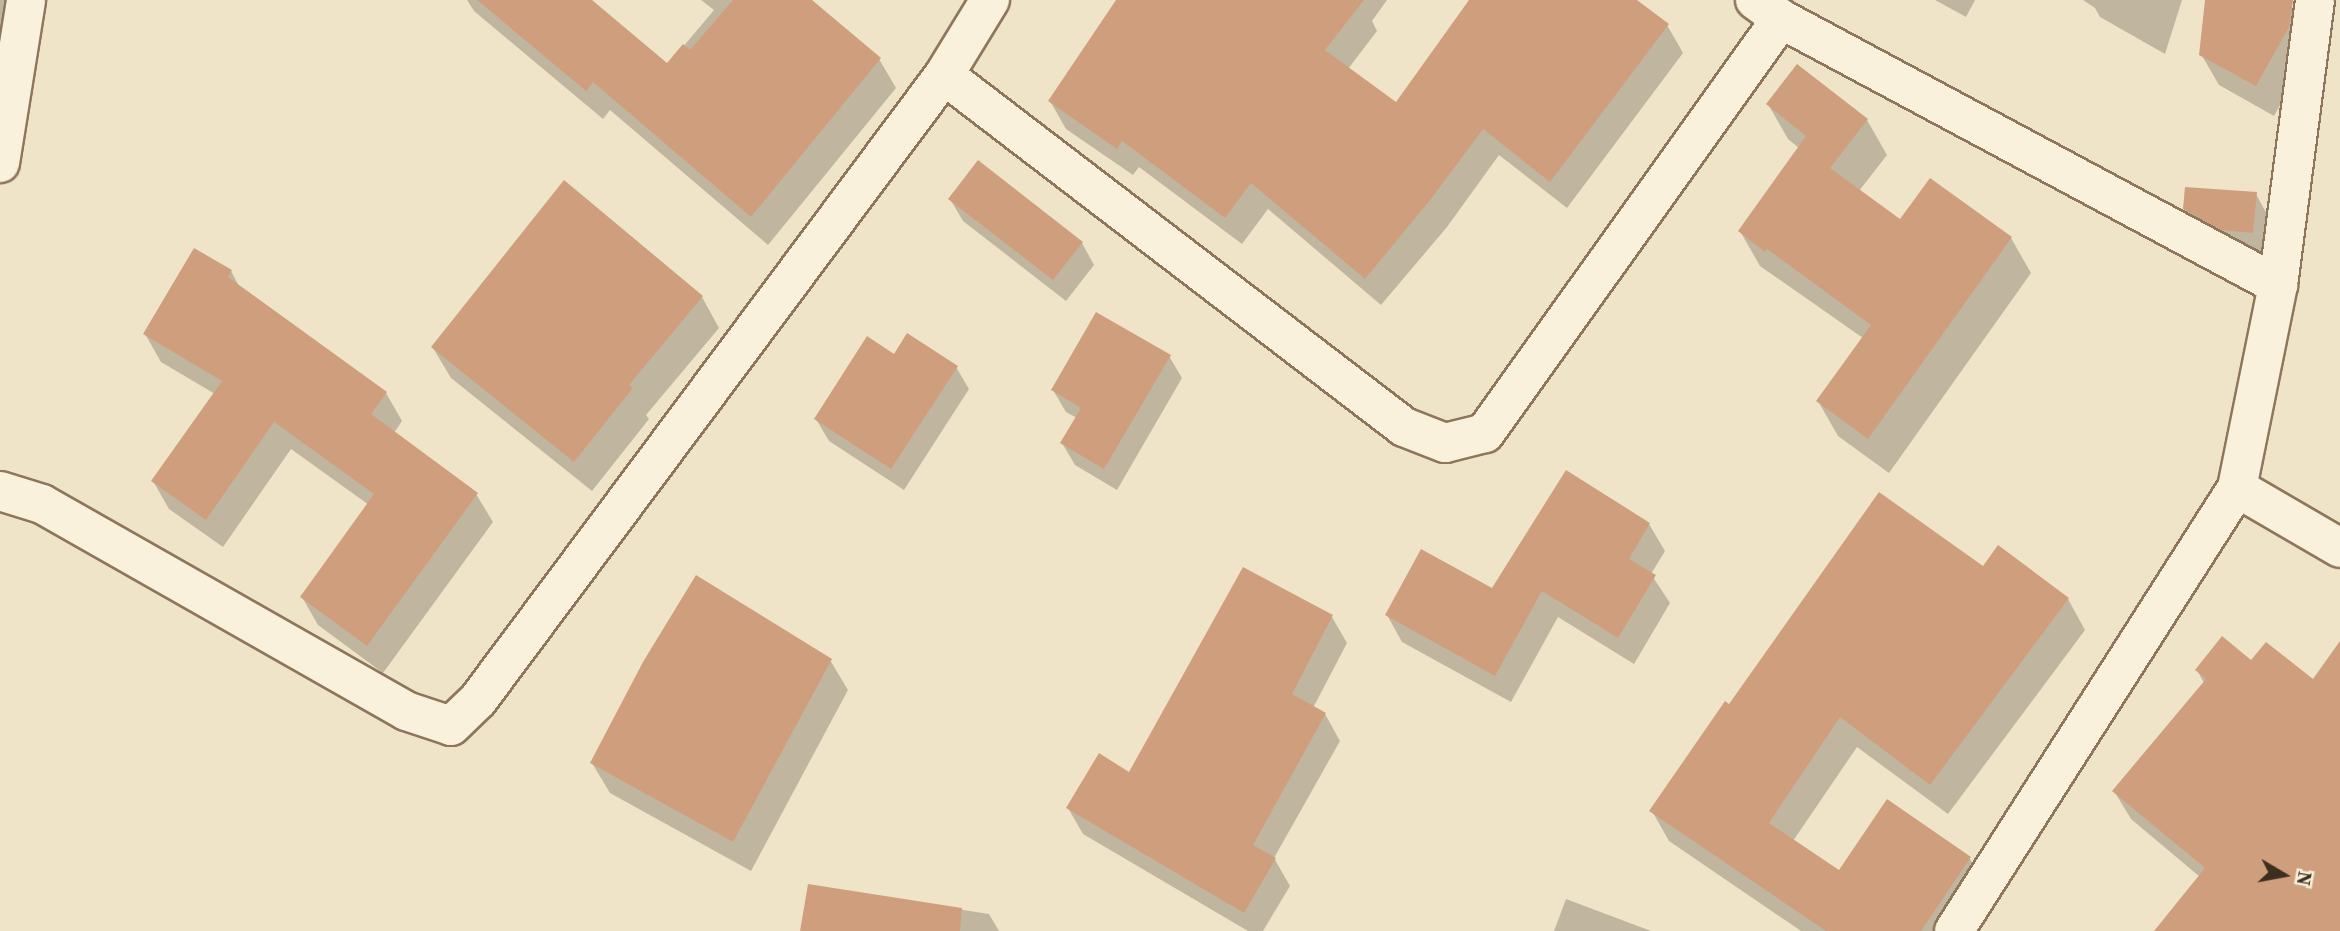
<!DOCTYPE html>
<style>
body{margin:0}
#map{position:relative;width:2340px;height:931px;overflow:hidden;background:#f0e4c8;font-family:"Source Serif 4",serif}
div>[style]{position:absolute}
.shadow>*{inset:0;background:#0003}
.building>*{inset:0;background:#cf9f7d}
.roads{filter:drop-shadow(2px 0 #8d765c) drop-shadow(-2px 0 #8d765c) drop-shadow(0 2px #8d765c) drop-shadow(0 -2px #8d765c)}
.street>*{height:38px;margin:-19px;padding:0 19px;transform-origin:19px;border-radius:19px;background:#faf1dc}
span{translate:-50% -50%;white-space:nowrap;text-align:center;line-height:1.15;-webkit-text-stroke:6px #f7eed8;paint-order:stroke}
.north{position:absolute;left:2249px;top:840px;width:70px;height:70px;-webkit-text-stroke:5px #f7eed8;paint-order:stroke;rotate:100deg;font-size:19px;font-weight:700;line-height:28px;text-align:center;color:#3d2e20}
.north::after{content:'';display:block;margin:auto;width:24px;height:32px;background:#3d2e20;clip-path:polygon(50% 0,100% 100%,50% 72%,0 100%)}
</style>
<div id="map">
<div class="shadow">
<i style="clip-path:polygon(0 0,23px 0,0 32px)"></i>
<i style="clip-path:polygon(467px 0,589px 0,667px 66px,714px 10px,701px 0,809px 0,879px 59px,896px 88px,768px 245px,610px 110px,603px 119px,474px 11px)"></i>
<i style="clip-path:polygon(1118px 0,1387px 0,1372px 21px,1377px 31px,1348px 69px,1397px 105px,1471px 0,1634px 0,1667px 25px,1683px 53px,1567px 208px,1499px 155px,1447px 227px,1381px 305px,1268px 209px,1242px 244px,1139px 167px,1133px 175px,1066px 129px,1050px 101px)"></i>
<i style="clip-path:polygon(1935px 0,1975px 0,1966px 17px)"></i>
<i style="clip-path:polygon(2083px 0,2182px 0,2165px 54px,2100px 17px,2095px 8px)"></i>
<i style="clip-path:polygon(2207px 0,2283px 0,2291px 5px,2309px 36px,2306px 58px,2274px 116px,2219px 85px,2201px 54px)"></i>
<i style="clip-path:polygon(1768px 104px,1867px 120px,1887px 155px,1859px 191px,1901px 222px,1930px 180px,2011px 238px,2031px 273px,1889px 473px,1838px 436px,1818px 401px,1863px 338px,1760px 266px,1740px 231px,1799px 148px,1788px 139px)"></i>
<i style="clip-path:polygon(2256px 194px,2268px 216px,2265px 254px,2235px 251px,2198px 231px,2185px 209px)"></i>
<i style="clip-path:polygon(950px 199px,1082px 243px,1094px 265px,1066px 301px,963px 221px)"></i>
<i style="clip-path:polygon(231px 271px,240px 288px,386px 393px,402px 421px,394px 433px,476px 494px,493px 522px,383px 673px,318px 625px,302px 597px,369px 505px,291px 449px,223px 547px,169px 509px,153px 481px,215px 394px,161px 362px,145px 334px)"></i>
<i style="clip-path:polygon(702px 297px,719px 328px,646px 415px,649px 419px,592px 491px,451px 378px,433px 348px)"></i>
<i style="clip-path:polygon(894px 356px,956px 367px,969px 389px,904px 490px,829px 441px,816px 419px)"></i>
<i style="clip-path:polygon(1169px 356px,1182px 378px,1117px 490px,1075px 465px,1062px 443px,1077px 418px,1066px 412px,1053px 390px)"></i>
<i style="clip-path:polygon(1649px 524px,1665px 551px,1651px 574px,1670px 603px,1634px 664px,1558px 617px,1511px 702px,1402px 642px,1387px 615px,1493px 591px)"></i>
<i style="clip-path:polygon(1983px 568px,2068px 599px,2085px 630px,1948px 814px,1857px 747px,1793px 841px,1839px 872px,1970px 859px,1987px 889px,1958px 931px,1801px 931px,1669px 841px,1652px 811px,1730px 706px)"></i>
<i style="clip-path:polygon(1332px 617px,1347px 643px,1313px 708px,1325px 714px,1340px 741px,1274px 858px,1290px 886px,1263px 931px,1248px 931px,1083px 834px,1068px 808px,1130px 774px)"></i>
<i style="clip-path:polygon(830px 660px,848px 690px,751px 871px,610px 793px,592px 763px)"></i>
<i style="clip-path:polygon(2252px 662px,2313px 682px,2340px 681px,2340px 931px,2156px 931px,2200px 877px,2131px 819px,2114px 791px,2204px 683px,2197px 670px)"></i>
<i style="clip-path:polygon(809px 886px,989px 914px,999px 931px,802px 931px)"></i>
<i style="clip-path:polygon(1566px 899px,1651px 931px,1554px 931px)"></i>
</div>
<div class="building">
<i style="clip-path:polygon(477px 0,592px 0,667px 63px,683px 44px,690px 50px,733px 0,812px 0,881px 58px,751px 217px,593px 82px,586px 91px)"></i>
<i style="clip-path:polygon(1116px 0,1364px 0,1325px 50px,1396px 102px,1469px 0,1637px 0,1669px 24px,1550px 182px,1483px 129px,1431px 199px,1365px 279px,1251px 183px,1225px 218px,1122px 141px,1117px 149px,1048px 101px)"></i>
<i style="clip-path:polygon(2205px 0,2293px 0,2289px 27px,2256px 86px,2199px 55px)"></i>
<i style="clip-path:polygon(1797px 64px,1868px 119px,1830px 168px,1900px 219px,1930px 178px,2012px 237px,1868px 439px,1816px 401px,1871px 325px,1767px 249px,1765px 252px,1738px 231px,1806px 136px,1766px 104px)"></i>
<i style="clip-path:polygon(978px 160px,1083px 242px,1053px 280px,948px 199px)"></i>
<i style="clip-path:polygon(564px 180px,703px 296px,629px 385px,633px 388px,574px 462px,431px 347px)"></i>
<i style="clip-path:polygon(2185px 187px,2257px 192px,2253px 233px,2221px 230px,2183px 209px)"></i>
<i style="clip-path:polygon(194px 248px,232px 270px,228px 277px,387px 392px,371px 414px,478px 493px,367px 646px,300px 597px,374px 494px,274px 422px,206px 520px,151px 481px,222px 381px,143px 334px)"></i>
<i style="clip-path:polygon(1096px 312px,1171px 355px,1104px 469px,1060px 443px,1081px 408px,1051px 390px)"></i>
<i style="clip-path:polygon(907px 333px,958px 366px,891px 469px,814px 419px,867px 336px,894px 354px)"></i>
<i style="clip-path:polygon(1566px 470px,1650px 523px,1629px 559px,1656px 575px,1618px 638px,1542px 591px,1495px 676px,1385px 615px,1421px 549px,1492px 588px)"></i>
<i style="clip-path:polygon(1879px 492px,1983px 566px,1998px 545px,2069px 598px,1930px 785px,1840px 717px,1769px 823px,1839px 870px,1887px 799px,1971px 857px,1921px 931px,1826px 931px,1649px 811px,1725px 701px,1729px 704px)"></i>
<i style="clip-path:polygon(1243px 567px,1333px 615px,1292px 694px,1326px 713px,1253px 845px,1276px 858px,1244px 913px,1066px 808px,1099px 753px,1129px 772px)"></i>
<i style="clip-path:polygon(696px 575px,832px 659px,733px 842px,590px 763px,643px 662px)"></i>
<i style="clip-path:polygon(2222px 636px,2251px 660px,2266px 642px,2313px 679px,2340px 641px,2340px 931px,2154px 931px,2205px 868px,2112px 791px,2206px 679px,2195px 670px)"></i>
<i style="clip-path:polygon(808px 884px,962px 908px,960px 931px,800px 931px)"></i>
</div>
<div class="roads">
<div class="street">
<i style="left:1755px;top:0;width:32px;rotate:36deg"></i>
<i style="left:1781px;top:19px;width:564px;rotate:28.16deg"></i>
<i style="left:944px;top:75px;width:579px;rotate:37.42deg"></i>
<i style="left:1404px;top:427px;width:44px;rotate:21.3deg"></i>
<i style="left:1445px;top:443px;width:41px;rotate:-14deg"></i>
<i style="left:1485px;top:433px;width:509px;rotate:-54.44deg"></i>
<i style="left:0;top:163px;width:165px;rotate:-80.9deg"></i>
<i style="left:2237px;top:488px;width:119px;rotate:30.2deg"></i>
<i style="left:0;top:491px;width:44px;rotate:17.2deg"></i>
<i style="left:42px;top:504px;width:419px;rotate:29.6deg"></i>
<i style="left:406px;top:711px;width:47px;rotate:18.4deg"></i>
<i style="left:451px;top:726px;width:37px;rotate:-44deg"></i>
<i style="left:478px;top:700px;width:780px;rotate:-53.29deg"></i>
<i style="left:944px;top:75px;width:88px;rotate:-58.5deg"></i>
<i style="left:1954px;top:931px;width:526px;rotate:-57.43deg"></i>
<i style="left:2237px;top:488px;width:207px;rotate:-78.6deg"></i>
<i style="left:2278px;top:285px;width:287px;rotate:-82.6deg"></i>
</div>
</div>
<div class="north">N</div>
</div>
